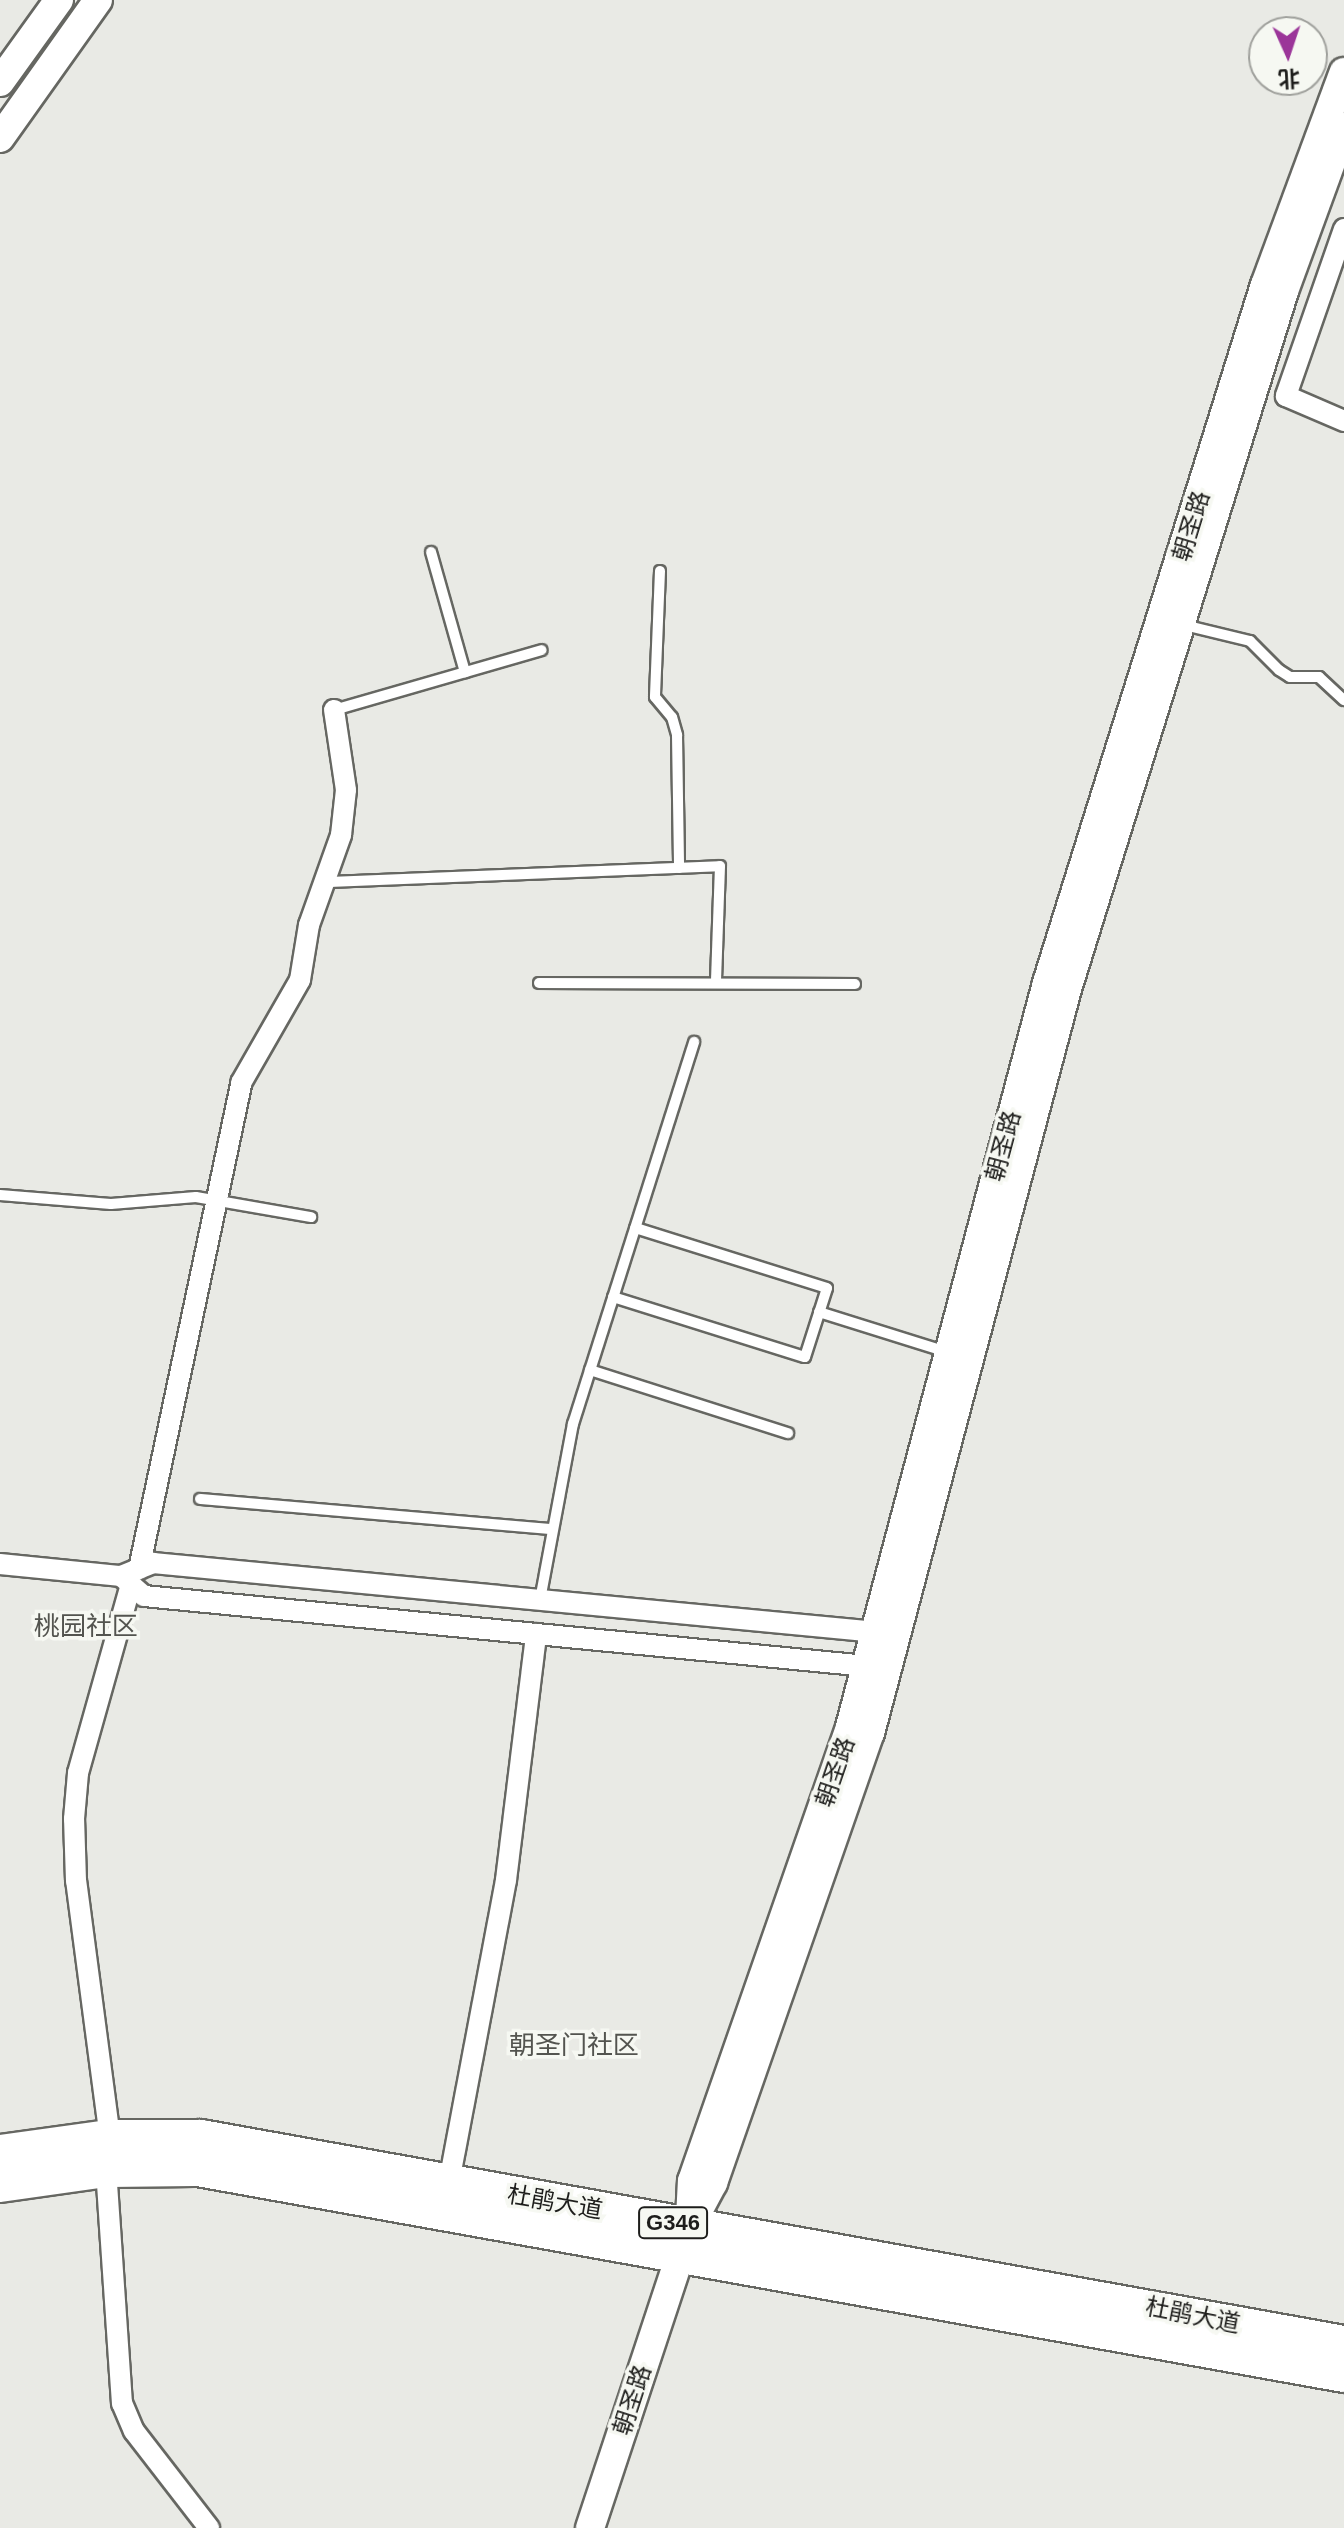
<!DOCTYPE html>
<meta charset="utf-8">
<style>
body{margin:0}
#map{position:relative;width:1344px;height:2528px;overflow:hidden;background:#e9eae5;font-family:Arial,"Noto Sans SC",sans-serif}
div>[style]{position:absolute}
.roads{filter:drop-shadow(2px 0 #666762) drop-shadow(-2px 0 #666762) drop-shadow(0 2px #666762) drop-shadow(0 -2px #666762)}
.lane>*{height:10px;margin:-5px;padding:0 5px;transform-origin:5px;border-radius:5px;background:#fff}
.street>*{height:20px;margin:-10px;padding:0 10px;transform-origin:10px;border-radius:10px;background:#fff}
.secondary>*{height:28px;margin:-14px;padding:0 14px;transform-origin:14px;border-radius:14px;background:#fff}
.highway>*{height:36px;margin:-18px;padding:0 18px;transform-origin:18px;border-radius:18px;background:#fff}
span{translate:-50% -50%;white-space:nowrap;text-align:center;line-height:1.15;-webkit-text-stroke:7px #f6f8f2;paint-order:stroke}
.shield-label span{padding:2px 6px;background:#f6f8f2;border:2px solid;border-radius:6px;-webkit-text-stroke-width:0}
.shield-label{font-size:22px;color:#1d1d1b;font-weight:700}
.street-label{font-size:24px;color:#1d1d1b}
.neighbourhood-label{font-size:26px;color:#53544f}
.north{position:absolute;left:1248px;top:16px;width:80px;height:80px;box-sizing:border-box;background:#f6f8f2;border:2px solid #9fa09c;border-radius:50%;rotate:177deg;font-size:22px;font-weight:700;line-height:32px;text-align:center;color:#1d1d1b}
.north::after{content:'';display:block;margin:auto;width:28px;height:36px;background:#9b3599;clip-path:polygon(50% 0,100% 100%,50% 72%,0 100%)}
</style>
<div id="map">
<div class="roads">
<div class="lane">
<i style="left:431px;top:552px;width:125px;rotate:74.2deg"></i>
<i style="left:660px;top:571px;width:126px;rotate:92.3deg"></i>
<i style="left:655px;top:697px;width:26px;rotate:50deg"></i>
<i style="left:672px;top:717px;width:19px;rotate:74deg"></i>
<i style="left:677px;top:735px;width:133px;rotate:89.1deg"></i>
<i style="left:1184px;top:625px;width:68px;rotate:13.6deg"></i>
<i style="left:1250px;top:641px;width:41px;rotate:45deg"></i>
<i style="left:1279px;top:670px;width:13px;rotate:32deg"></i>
<i style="left:1290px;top:677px;width:29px"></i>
<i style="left:1319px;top:677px;width:34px;rotate:43deg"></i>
<i style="left:334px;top:710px;width:216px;rotate:-16.1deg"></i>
<i style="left:328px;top:882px;width:392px;rotate:-2.3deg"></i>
<i style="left:720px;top:866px;width:113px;rotate:92deg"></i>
<i style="left:539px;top:983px;width:316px;rotate:0.2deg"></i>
<i style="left:0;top:1195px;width:111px;rotate:4.6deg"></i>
<i style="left:111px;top:1204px;width:85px;rotate:-4.7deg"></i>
<i style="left:196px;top:1197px;width:117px;rotate:9.9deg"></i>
<i style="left:613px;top:1297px;width:201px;rotate:17.4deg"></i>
<i style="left:805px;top:1357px;width:72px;rotate:-72.3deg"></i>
<i style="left:827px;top:1288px;width:201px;rotate:-162.6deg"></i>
<i style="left:819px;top:1312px;width:134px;rotate:17.4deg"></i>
<i style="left:590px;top:1370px;width:208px;rotate:17.7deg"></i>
<i style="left:200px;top:1499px;width:352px;rotate:4.9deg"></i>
<i style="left:540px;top:1600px;width:179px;rotate:-79.4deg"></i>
<i style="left:573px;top:1424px;width:401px;rotate:-72.4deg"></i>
</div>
<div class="street">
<i style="left:1344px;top:229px;width:177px;rotate:109.2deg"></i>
<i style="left:1286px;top:396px;width:63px;rotate:23.3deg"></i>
<i style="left:0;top:1564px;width:122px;rotate:5.7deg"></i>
<i style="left:121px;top:1576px;width:35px;rotate:-22deg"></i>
<i style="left:153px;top:1563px;width:727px;rotate:5.44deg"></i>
<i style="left:139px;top:1569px;width:497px;rotate:-78.1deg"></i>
<i style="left:241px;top:1083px;width:119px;rotate:-60.2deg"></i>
<i style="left:300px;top:980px;width:56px;rotate:-80.7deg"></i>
<i style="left:309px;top:925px;width:96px;rotate:-70.4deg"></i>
<i style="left:341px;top:835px;width:45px;rotate:-83.7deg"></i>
<i style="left:346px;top:790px;width:81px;rotate:-98.5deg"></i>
<i style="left:121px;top:1576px;width:30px;rotate:41deg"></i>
<i style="left:144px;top:1596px;width:726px;rotate:5.53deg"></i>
<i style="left:110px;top:2138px;width:259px;rotate:-97.5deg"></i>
<i style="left:76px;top:1881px;width:62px;rotate:-91.8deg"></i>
<i style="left:74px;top:1819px;width:46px;rotate:-85deg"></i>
<i style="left:78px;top:1773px;width:195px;rotate:-74.3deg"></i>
<i style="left:106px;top:2169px;width:235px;rotate:86.1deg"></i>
<i style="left:122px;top:2403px;width:30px;rotate:67deg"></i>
<i style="left:134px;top:2431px;width:123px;rotate:52.3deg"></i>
<i style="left:449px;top:2182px;width:307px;rotate:-79.3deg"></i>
<i style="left:506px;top:1880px;width:248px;rotate:-83deg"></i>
</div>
<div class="secondary">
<i style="left:0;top:82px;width:101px;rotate:-54.3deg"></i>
<i style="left:0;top:138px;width:169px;rotate:-54.6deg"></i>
<i style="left:690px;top:2218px;width:37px;rotate:-87deg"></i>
<i style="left:692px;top:2181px;width:481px;rotate:-70.8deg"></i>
<i style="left:850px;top:1727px;width:770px;rotate:-75.17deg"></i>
<i style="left:1047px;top:983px;width:731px;rotate:-72.66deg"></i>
<i style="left:1265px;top:285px;width:227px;rotate:-69.7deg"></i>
<i style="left:590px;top:2528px;width:318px;rotate:-71.7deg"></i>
<i style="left:690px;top:2226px;width:49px;rotate:-61.9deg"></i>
<i style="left:713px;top:2183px;width:477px;rotate:-70.8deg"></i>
<i style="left:870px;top:1733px;width:770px;rotate:-75.17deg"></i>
<i style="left:1067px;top:989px;width:731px;rotate:-72.73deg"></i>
<i style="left:1284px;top:291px;width:175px;rotate:-69.9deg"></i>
</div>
<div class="highway">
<i style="left:0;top:2153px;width:111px;rotate:-7.8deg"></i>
<i style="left:110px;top:2138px;width:91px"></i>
<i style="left:201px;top:2138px;width:1161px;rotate:10.22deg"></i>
<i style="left:0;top:2184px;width:107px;rotate:-8.1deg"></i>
<i style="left:106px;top:2169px;width:92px;rotate:-0.6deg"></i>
<i style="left:198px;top:2168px;width:1164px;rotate:10.19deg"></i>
</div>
</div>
<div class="shield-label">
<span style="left:673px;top:2223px">G346</span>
</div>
<div class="street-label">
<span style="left:1191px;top:526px;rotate:-73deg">朝圣路</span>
<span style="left:1003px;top:1146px;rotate:-75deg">朝圣路</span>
<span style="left:835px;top:1772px;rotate:-71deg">朝圣路</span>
<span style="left:555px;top:2202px;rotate:10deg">杜鹃大道</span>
<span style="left:1193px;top:2315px;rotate:11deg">杜鹃大道</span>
<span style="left:632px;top:2400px;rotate:-72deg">朝圣路</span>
</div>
<div class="neighbourhood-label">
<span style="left:86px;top:1627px">桃园社区</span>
<span style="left:574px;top:2046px">朝圣门社区</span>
</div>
<div class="north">北</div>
</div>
